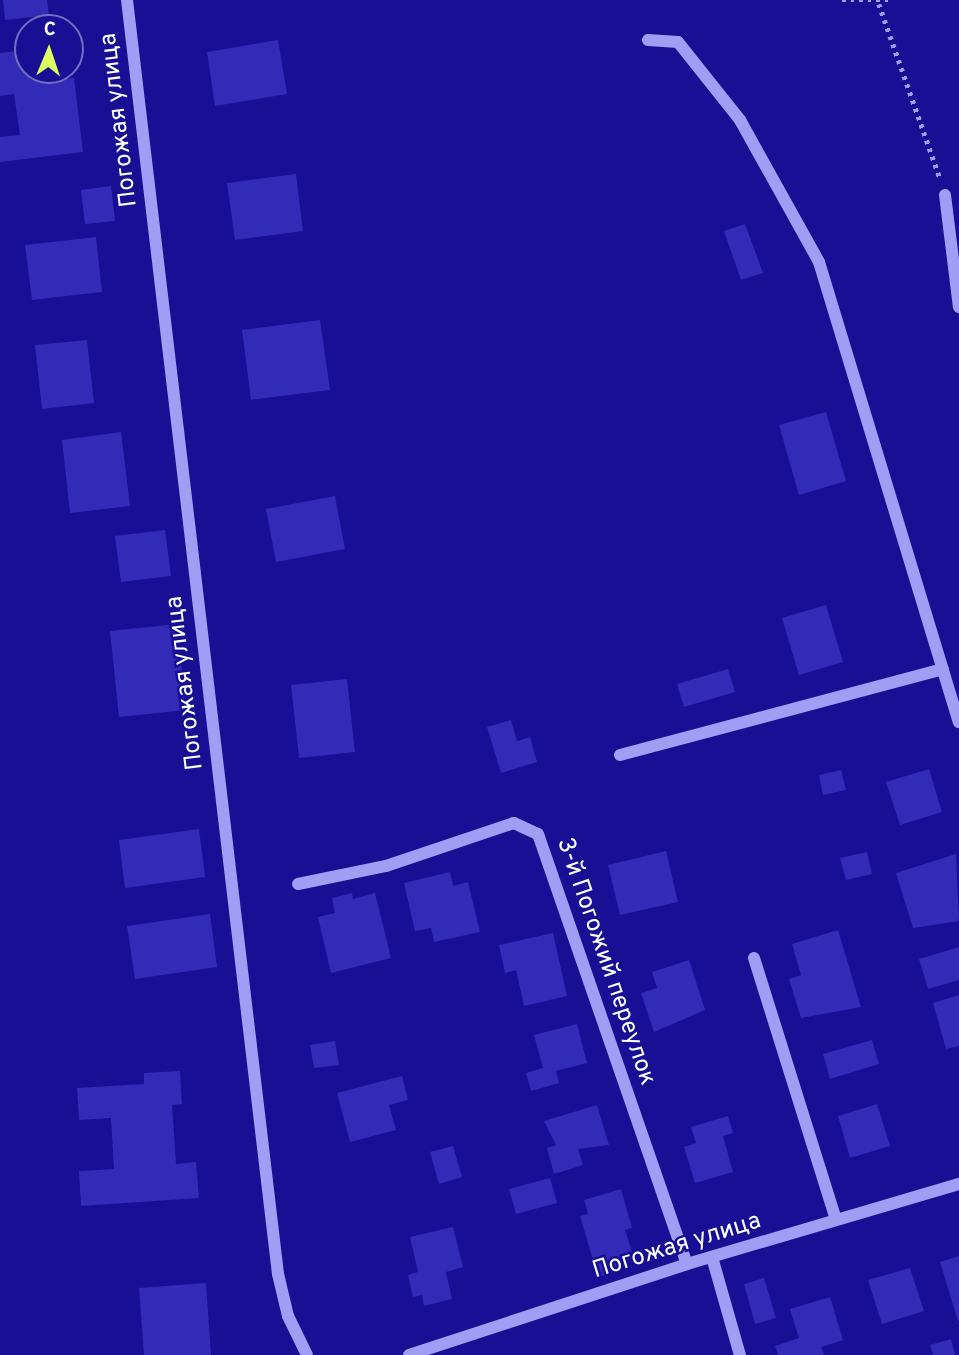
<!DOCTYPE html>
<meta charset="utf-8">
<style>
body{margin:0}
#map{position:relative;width:959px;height:1355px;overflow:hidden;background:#180f94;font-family:Overpass,sans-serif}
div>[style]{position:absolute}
.building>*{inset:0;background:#322bb8}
.path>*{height:4.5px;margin-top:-2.25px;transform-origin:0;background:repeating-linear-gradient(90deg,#a19df4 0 3.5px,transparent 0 8.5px)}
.minor>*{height:12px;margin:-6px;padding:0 6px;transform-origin:6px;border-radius:6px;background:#a19df4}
span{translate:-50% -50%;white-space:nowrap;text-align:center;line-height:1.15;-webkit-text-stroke:5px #180f94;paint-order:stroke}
.street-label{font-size:24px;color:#fff}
.north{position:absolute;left:14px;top:14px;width:70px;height:70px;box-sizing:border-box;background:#180f94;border:2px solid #746fbf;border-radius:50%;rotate:2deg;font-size:19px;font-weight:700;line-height:28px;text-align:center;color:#fff}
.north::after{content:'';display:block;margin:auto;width:24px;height:32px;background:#ddff60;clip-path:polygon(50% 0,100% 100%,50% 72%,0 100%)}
</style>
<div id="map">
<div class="building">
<i style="clip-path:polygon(3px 0,47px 0,49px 15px,5px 20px)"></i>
<i style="clip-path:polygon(278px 40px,287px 94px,215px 106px,207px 52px)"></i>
<i style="clip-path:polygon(28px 50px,28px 70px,39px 70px,40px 82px,74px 78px,83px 152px,0 162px,0 137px,20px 135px,14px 94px,0 96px,0 53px)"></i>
<i style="clip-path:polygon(296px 174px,303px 231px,235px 240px,227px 183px)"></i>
<i style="clip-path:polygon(111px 186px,115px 221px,85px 224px,81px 190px)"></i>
<i style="clip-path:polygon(745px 224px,763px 273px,741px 280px,724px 231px)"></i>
<i style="clip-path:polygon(96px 237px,102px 292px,32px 300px,25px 245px)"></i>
<i style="clip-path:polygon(320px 320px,330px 390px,251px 400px,242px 330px)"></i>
<i style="clip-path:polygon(87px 340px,94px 403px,42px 409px,35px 345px)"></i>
<i style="clip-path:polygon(826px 412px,846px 481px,799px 495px,779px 425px)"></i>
<i style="clip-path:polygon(121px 432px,130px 506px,70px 513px,62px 440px)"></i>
<i style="clip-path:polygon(335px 496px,345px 549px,276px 562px,266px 509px)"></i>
<i style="clip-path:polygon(165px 530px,171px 576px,121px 582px,115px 536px)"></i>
<i style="clip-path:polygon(826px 605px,843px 662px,799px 675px,782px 618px)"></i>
<i style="clip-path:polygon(177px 624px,186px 710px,119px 717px,110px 631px)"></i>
<i style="clip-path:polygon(728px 669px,735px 692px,684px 707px,677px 684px)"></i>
<i style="clip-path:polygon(347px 679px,355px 752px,299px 758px,291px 685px)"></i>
<i style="clip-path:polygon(511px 720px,517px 741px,530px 737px,537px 762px,501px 773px,487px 727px)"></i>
<i style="clip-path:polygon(929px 769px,942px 812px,900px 825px,886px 782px)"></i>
<i style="clip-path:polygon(841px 770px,846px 790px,823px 795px,819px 775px)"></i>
<i style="clip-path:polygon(199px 829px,205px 877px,125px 888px,119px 840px)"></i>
<i style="clip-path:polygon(666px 851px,678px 902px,620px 915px,608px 865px)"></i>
<i style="clip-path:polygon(867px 852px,872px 874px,846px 880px,840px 858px)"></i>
<i style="clip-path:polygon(956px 854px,959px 921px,913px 928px,896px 873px)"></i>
<i style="clip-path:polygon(450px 872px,453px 886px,468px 882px,480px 932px,434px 942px,431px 928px,415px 931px,404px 883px)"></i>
<i style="clip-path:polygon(352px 893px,353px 899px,375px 893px,391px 958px,331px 973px,318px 917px,335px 913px,332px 898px)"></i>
<i style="clip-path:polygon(210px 914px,217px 967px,135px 979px,127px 926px)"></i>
<i style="clip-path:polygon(838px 930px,861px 1007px,801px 1018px,789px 979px,801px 975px,792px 944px)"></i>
<i style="clip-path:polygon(553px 933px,567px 996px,524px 1006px,516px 970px,505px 973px,499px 945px)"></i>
<i style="clip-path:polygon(959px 947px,959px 980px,928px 989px,919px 959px)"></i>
<i style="clip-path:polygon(689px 960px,705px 1010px,654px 1032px,641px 993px,657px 988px,652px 972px)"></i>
<i style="clip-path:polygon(959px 995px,959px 1046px,946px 1049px,933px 1003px)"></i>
<i style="clip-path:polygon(577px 1024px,587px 1063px,556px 1071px,559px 1083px,531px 1091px,526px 1073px,543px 1068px,534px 1035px)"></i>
<i style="clip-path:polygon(872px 1040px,879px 1064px,830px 1079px,823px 1054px)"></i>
<i style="clip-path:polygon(335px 1041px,339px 1065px,314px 1068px,310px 1045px)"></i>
<i style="clip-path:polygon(180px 1071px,182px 1104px,172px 1105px,176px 1164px,196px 1162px,199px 1198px,81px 1206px,79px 1171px,114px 1169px,111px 1118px,79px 1120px,77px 1088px,144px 1084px,144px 1073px)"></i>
<i style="clip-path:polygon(402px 1076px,408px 1100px,389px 1105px,396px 1130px,350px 1142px,337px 1093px)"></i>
<i style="clip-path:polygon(877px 1104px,890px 1146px,850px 1158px,838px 1116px)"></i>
<i style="clip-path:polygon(597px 1105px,609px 1145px,578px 1149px,583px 1165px,554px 1174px,547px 1148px,556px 1145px,544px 1121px)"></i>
<i style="clip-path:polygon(728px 1116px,733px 1133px,723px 1136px,733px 1172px,695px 1183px,684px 1147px,696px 1143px,691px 1127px)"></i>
<i style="clip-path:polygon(453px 1146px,462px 1177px,439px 1184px,430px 1152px)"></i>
<i style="clip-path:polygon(550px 1178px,557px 1203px,516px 1214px,509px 1189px)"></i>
<i style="clip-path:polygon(621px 1189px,632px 1228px,625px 1230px,634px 1258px,617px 1263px,620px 1271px,598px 1277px,580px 1216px,588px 1214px,584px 1200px)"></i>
<i style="clip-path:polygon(453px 1227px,463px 1267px,446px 1272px,452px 1299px,424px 1306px,422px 1295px,413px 1297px,408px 1275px,418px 1272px,410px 1237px)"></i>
<i style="clip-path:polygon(959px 1256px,959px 1321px,958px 1321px,940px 1262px)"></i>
<i style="clip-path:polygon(910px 1268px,924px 1311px,882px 1324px,868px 1280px)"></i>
<i style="clip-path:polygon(764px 1278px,776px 1318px,755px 1324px,744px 1284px)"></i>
<i style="clip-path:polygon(206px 1283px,211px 1355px,144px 1355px,139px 1288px)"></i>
<i style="clip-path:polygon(830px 1297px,843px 1340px,821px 1347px,824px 1355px,778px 1355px,775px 1346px,799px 1338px,790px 1309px)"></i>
<i style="clip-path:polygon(951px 1339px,955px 1355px,933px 1355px,930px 1345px)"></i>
</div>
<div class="path">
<i style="left:842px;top:0;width:46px"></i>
<i style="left:879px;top:4px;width:184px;rotate:70.7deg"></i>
</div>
<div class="minor">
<i style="left:127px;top:0;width:1283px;rotate:83.24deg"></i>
<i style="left:278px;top:1274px;width:43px;rotate:76.6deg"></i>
<i style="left:288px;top:1316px;width:43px;rotate:64deg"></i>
<i style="left:648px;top:40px;width:30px;rotate:4deg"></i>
<i style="left:678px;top:42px;width:100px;rotate:51.5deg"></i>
<i style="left:740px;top:120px;width:162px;rotate:60.9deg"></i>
<i style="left:819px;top:262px;width:481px;rotate:73.1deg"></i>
<i style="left:945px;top:195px;width:113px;rotate:82.9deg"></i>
<i style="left:620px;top:755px;width:334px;rotate:-14.9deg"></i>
<i style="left:298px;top:884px;width:90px;rotate:-11.6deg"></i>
<i style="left:386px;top:866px;width:135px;rotate:-18.6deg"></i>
<i style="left:514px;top:823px;width:26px;rotate:25deg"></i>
<i style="left:538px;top:834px;width:455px;rotate:70.9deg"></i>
<i style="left:754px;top:958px;width:274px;rotate:72.6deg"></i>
<i style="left:712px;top:1257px;width:102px;rotate:74.1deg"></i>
<i style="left:409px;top:1355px;width:293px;rotate:-18.1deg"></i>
<i style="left:687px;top:1264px;width:284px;rotate:-16.4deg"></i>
</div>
<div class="street-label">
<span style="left:120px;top:120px;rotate:-97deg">Погожая улица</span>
<span style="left:186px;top:683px;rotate:-97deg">Погожая улица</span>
<span style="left:605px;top:962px;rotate:71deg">3-й Погожий переулок</span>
<span style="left:677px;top:1247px;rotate:-17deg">Погожая улица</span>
</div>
<div class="north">С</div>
</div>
